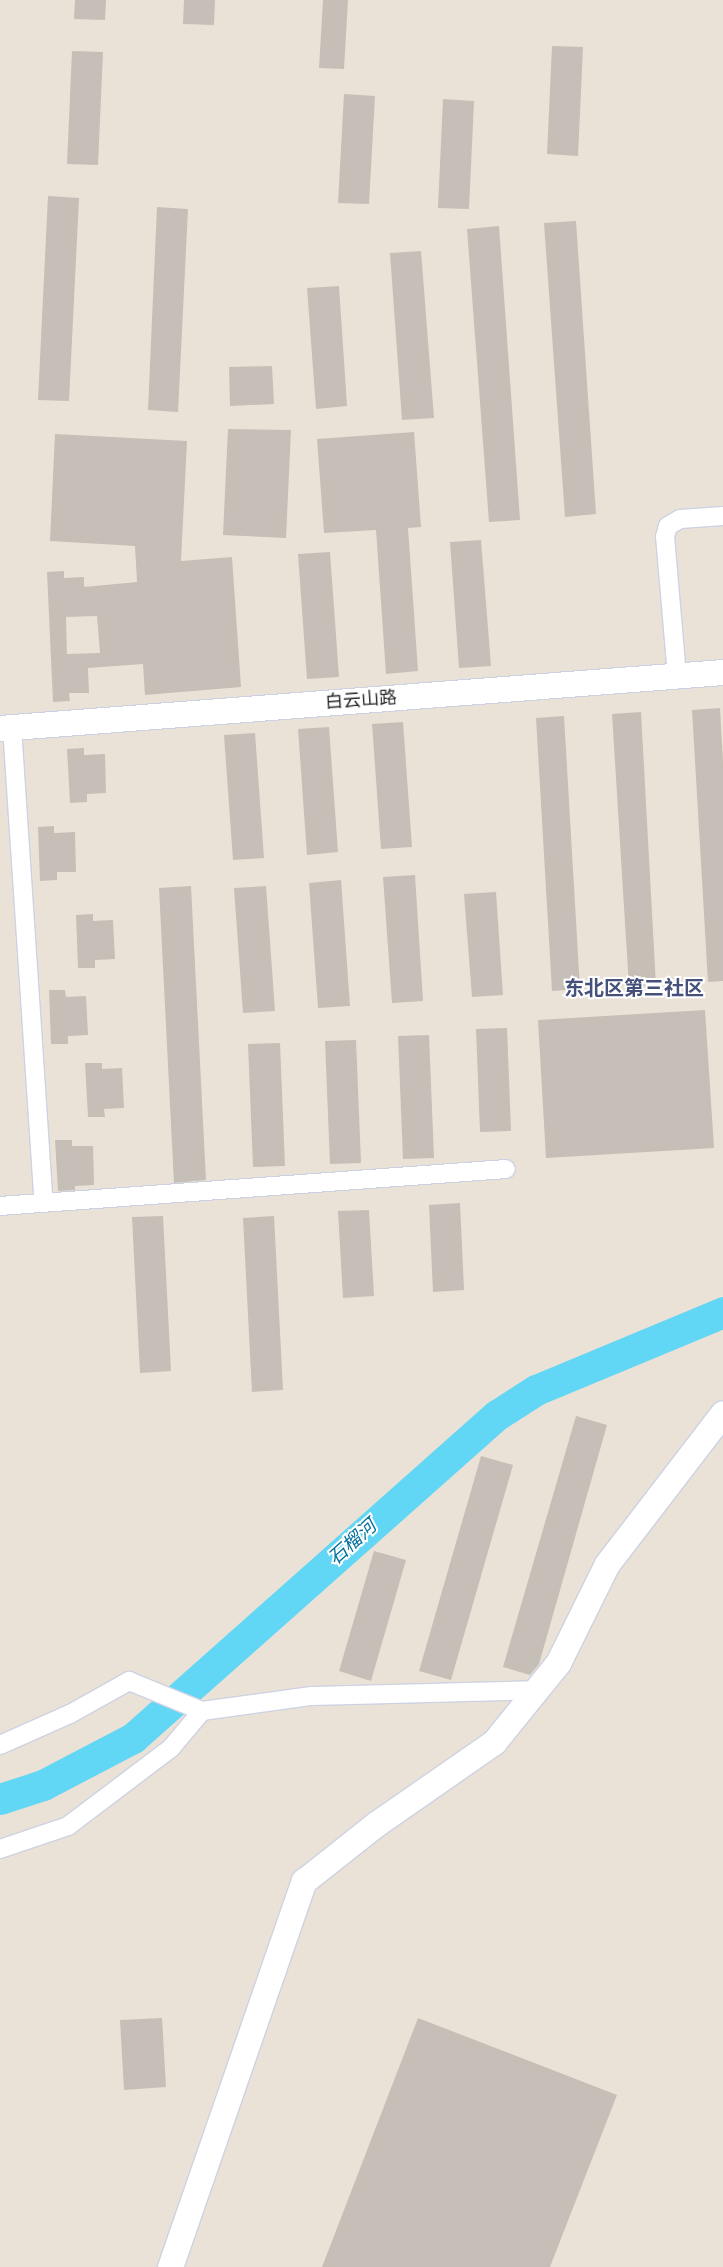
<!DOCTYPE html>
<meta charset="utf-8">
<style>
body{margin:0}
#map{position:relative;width:723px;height:2267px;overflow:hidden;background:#ebe2d7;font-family:"Nunito Sans","Noto Sans SC",sans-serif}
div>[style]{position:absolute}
.river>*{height:31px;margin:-15.5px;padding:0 15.5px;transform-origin:15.5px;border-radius:15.5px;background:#62d6f5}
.building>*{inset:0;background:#c6bfb7}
.roads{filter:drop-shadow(1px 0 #cdd2e2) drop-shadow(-1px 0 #cdd2e2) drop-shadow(0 1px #cdd2e2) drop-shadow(0 -1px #cdd2e2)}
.street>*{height:18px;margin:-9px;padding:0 9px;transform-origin:9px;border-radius:9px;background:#fff}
.secondary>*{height:25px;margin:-12.5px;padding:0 12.5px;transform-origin:12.5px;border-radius:12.5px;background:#fff}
span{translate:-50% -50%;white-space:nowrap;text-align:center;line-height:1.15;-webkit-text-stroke:4px #fff;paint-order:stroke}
.street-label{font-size:18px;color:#272727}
.water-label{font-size:19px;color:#05709d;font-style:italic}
.quarter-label{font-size:20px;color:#45517a;font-weight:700}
</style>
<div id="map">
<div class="river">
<i style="left:0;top:1799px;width:45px;rotate:-18deg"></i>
<i style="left:43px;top:1785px;width:102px;rotate:-27.6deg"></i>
<i style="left:133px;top:1738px;width:487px;rotate:-41.6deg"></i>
<i style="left:497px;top:1415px;width:46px;rotate:-32.7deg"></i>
<i style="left:536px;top:1390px;width:203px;rotate:-22.6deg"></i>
</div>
<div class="building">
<i style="clip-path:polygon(75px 0,106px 0,105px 20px,74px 19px)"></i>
<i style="clip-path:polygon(184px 0,215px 0,214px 25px,183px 24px)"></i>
<i style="clip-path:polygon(323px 0,348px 0,344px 69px,319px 68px)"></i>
<i style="clip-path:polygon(552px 46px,583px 47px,578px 156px,547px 154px)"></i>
<i style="clip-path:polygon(72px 51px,103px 52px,98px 165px,67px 164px)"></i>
<i style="clip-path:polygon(344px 94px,375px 96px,369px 204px,338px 203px)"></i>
<i style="clip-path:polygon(443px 99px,474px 101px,469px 209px,438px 208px)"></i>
<i style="clip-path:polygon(48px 196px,79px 198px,69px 401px,38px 400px)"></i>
<i style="clip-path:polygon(157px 207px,188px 209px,178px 412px,148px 410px)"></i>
<i style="clip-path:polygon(576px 221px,596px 514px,565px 517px,544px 223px)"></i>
<i style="clip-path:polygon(499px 226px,520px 520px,489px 522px,467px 229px)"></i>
<i style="clip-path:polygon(421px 251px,434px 418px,402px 420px,390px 253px)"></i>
<i style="clip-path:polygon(339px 286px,347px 406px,316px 409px,307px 288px)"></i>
<i style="clip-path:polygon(272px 366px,274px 404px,230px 406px,229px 367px)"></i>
<i style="clip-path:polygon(228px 429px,291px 430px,286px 538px,223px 535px)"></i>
<i style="clip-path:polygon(414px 432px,421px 527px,408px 528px,418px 671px,386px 674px,376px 530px,324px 533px,317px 439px)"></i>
<i style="clip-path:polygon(evenodd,55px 434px,187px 441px,181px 561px,232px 557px,241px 687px,145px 695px,143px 664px,88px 668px,89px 693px,69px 693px,70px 701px,53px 702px,47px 572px,64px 571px,64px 578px,84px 577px,84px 587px,137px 582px,135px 546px,50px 541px,55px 434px,97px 616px,100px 653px,67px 654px,66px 617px,97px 616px)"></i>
<i style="clip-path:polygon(481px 540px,491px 666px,459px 668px,450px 542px)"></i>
<i style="clip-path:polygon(330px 552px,339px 677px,307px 679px,298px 554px)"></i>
<i style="clip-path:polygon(720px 708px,723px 762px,723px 981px,708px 982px,692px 710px)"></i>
<i style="clip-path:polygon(641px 712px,656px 986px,629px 987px,612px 714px)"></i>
<i style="clip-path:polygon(564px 716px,580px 989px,552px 991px,536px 718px)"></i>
<i style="clip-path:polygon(403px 722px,412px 847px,381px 849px,372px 724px)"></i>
<i style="clip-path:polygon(329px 727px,338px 852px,307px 855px,298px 729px)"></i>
<i style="clip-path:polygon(255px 733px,264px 858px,233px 860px,224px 735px)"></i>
<i style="clip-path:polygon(84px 748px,84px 755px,105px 754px,106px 793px,87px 794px,87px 802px,70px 803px,67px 749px)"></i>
<i style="clip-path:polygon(54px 826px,54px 833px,75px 832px,76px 872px,57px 872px,57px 880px,40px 881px,38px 827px)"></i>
<i style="clip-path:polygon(415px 875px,423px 1001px,392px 1003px,383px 877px)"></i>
<i style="clip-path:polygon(341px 880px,350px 1006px,318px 1008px,309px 883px)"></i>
<i style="clip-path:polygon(191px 886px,206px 1180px,174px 1183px,159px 888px)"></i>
<i style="clip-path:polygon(266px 886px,275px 1011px,243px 1013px,234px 888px)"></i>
<i style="clip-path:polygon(496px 892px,503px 995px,472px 997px,464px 894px)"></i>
<i style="clip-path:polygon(93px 914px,93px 921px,113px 920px,115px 959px,95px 960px,95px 968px,78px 968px,76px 915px)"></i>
<i style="clip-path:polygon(49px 990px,65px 990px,66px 997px,86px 996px,88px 1035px,68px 1036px,68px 1044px,51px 1044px)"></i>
<i style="clip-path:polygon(705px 1010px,714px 1148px,546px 1158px,538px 1020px)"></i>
<i style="clip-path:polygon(507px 1028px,511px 1131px,480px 1132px,476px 1029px)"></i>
<i style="clip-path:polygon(429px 1035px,434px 1158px,403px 1159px,398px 1036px)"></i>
<i style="clip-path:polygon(356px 1040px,361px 1163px,330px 1164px,325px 1041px)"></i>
<i style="clip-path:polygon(280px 1043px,285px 1166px,253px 1167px,248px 1044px)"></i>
<i style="clip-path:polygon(85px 1063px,102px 1063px,102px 1069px,122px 1068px,124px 1108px,104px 1109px,105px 1117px,88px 1117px)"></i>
<i style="clip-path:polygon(55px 1140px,72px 1140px,72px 1146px,93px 1146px,94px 1185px,75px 1186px,75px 1190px,58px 1191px)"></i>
<i style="clip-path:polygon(460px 1203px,464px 1290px,433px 1292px,429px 1205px)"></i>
<i style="clip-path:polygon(369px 1210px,374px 1296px,343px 1298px,338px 1211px)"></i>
<i style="clip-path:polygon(163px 1216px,171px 1371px,140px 1373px,132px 1217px)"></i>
<i style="clip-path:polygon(274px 1216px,283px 1390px,252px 1392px,243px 1218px)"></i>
<i style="clip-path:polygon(576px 1416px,607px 1425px,539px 1664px,530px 1675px,503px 1667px)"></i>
<i style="clip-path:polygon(481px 1456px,513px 1465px,451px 1680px,419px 1671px)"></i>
<i style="clip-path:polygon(374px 1551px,406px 1560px,371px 1681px,339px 1671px)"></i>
<i style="clip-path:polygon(162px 2018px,166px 2087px,124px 2090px,120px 2020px)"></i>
<i style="clip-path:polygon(418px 2018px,617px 2095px,550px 2267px,322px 2267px)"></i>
</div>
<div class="roads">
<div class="street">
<i style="left:677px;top:676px;width:140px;rotate:-94.9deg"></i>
<i style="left:665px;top:537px;width:11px;rotate:-75deg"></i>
<i style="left:668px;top:526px;width:14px;rotate:-30deg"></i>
<i style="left:680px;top:519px;width:43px;rotate:-4deg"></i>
<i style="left:12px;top:727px;width:477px;rotate:86.2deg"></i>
<i style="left:0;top:1206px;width:507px;rotate:-4.18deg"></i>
<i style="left:0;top:1745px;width:77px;rotate:-23.9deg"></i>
<i style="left:70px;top:1714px;width:68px;rotate:-29.2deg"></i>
<i style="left:129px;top:1681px;width:79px;rotate:22.3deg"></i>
<i style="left:202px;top:1711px;width:111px;rotate:-7.8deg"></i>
<i style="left:312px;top:1696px;width:224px;rotate:-1.5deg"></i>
<i style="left:0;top:1849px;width:72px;rotate:-18.7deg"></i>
<i style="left:68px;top:1826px;width:129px;rotate:-37.1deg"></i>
<i style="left:171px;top:1748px;width:48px;rotate:-50deg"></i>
</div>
<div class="secondary">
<i style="left:0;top:728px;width:725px;rotate:-4.43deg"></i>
<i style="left:170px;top:2267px;width:409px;rotate:-70.9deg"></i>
<i style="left:304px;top:1881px;width:92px;rotate:-38.4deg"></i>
<i style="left:376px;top:1824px;width:144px;rotate:-34.8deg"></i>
<i style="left:494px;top:1742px;width:102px;rotate:-51deg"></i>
<i style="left:558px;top:1663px;width:110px;rotate:-63.7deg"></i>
<i style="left:607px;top:1564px;width:190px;rotate:-52.5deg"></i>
</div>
</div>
<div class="street-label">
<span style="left:361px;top:700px;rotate:-4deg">白云山路</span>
</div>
<div class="water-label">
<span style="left:353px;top:1543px;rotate:-42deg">石榴河</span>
</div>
<div class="quarter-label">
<span style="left:634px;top:988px">东北区第三社区</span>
</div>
</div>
